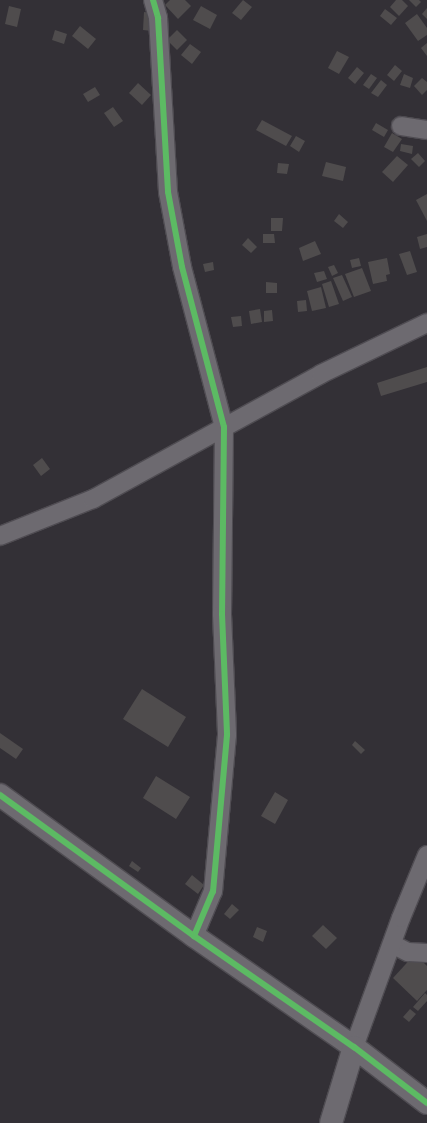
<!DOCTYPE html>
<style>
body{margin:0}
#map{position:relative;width:427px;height:1123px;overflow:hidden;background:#333036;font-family:Figtree,sans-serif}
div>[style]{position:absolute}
.building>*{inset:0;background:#4f4c4d}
.roads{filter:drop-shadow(1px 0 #4f4c52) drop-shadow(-1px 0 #4f4c52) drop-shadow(0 1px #4f4c52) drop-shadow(0 -1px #4f4c52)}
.minor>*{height:18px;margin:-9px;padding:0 9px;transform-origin:9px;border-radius:9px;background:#6d6a70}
.tertiary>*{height:22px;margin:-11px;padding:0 11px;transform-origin:11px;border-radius:11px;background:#6d6a70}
.cycleway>*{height:6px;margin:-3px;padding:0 3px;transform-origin:3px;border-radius:3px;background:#5cba63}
span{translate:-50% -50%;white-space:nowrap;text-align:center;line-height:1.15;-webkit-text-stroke:3px #292230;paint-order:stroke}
</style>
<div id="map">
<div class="building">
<i style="clip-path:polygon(170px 0,185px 0,191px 6px,178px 19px,165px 5px)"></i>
<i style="clip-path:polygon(243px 0,252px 7px,241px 20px,232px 13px)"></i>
<i style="clip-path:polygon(396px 0,402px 0,408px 6px,399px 16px,390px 7px)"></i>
<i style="clip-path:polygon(409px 0,419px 0,421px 2px,416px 7px)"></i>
<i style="clip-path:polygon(9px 6px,21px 9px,17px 27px,5px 24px)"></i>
<i style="clip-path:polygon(201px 6px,217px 15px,210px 29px,193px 20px)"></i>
<i style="clip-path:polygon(427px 8px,427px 19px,422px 14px)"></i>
<i style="clip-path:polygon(385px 9px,397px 18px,391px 25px,380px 16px)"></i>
<i style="clip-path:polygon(144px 12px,153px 13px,152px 31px,143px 30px)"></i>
<i style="clip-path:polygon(417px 14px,427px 28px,427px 35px,418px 41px,405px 23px)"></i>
<i style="clip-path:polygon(80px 26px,96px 39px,88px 49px,72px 36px)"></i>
<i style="clip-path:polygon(55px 30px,67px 34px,64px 44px,52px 40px)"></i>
<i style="clip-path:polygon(177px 30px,187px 40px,177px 50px,167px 40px)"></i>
<i style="clip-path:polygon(427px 43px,427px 56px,421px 48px)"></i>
<i style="clip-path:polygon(190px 44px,201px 52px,192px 64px,181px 55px)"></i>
<i style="clip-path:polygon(337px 51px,349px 57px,339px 74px,328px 68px)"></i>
<i style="clip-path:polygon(395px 65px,402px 71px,394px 81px,387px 75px)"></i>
<i style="clip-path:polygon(357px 67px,364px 73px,355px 84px,348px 78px)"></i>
<i style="clip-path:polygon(371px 74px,377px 78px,369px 89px,363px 85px)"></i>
<i style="clip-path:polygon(404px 74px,413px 78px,410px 88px,400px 85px)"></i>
<i style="clip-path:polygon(422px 78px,427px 82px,427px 90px,422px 95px,414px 86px)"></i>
<i style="clip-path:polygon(381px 80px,387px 85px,378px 97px,371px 93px)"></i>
<i style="clip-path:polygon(138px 83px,151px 95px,142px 105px,129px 93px)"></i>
<i style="clip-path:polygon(95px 87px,100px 95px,88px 102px,83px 94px)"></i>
<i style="clip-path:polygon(113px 107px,123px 121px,114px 127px,104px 113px)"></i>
<i style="clip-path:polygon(262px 120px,292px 136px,286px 146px,256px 130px)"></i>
<i style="clip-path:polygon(376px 123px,388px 130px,384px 137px,372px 130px)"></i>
<i style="clip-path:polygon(392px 133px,402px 139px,393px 152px,384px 147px)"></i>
<i style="clip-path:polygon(296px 136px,305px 141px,299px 152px,290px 146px)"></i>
<i style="clip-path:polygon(401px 144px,413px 146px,412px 154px,400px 151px)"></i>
<i style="clip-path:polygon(418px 153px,425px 161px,419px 167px,411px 159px)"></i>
<i style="clip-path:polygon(397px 156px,408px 165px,393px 182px,382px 172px)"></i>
<i style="clip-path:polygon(326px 162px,346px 167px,343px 181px,322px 176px)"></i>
<i style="clip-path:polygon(278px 163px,289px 164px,287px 174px,277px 173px)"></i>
<i style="clip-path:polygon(427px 194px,427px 221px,416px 200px)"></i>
<i style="clip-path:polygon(339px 214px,348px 222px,343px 228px,334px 221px)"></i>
<i style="clip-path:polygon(271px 218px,283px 218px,282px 231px,271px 231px)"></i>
<i style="clip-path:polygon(263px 234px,274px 234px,275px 243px,263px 243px)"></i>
<i style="clip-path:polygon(427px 234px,427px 247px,420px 249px,417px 237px)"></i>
<i style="clip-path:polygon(248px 238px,257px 247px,251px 253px,242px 245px)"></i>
<i style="clip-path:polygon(315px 241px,321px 254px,303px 261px,299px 248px)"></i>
<i style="clip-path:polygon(410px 251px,417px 272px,407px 275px,399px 254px)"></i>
<i style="clip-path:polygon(359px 258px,361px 266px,352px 268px,350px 260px)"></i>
<i style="clip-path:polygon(387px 258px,390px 274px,386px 275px,387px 281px,373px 284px,368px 262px)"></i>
<i style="clip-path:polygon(213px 262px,214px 270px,205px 272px,203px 264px)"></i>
<i style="clip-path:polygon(334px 265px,338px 273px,332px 276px,328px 267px)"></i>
<i style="clip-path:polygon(362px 268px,371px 291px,354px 297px,345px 274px)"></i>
<i style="clip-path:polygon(324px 271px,327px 279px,317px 282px,314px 273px)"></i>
<i style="clip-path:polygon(342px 275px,352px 297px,343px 301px,333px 278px)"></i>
<i style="clip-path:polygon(331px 281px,339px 304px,329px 307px,322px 284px)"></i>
<i style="clip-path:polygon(266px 282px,277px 283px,277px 293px,266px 293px)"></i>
<i style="clip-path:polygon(321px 287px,326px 308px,312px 311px,307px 291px)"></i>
<i style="clip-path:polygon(306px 300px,307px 311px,298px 312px,297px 301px)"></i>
<i style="clip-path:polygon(260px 309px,262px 322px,251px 324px,249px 311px)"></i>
<i style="clip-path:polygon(272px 310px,273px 321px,264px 322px,264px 311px)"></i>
<i style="clip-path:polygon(241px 316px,242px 326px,233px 327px,231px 317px)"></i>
<i style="clip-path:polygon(427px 367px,427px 382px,381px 396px,377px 383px)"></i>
<i style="clip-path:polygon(42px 458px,50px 469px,41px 476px,33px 465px)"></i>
<i style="clip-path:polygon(142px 689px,186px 717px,168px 747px,123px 719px)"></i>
<i style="clip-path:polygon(0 733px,23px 749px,16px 759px,0 748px)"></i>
<i style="clip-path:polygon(355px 741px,365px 750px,361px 754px,352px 745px)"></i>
<i style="clip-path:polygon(156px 776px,190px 797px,176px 819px,143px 798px)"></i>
<i style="clip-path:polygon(275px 792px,288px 800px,275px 824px,261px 816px)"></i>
<i style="clip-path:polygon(132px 861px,141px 868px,138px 872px,129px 866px)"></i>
<i style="clip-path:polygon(192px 875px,204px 885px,198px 894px,185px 884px)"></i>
<i style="clip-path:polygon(232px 904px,239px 910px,230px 919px,224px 914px)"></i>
<i style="clip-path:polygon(323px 925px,337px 938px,326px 949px,312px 936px)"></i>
<i style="clip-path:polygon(257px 927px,267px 931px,263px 942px,253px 937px)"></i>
<i style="clip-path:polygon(415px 954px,427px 966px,427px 990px,417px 1001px,393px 978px)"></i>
<i style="clip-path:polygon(425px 993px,427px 995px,427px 1001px,418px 1011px,413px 1007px)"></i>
<i style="clip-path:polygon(410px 1009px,416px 1014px,409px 1022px,403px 1017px)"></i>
</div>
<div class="roads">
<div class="minor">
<i style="left:153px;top:0;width:19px;rotate:74deg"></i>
<i style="left:158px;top:18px;width:174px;rotate:86.7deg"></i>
<i style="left:168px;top:192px;width:76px;rotate:79.4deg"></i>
<i style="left:182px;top:267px;width:165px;rotate:75.3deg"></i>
<i style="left:224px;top:427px;width:187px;rotate:90.6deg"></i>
<i style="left:222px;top:614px;width:121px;rotate:87.6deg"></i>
<i style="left:227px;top:735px;width:157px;rotate:95.1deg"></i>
<i style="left:213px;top:891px;width:49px;rotate:112.9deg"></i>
<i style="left:401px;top:126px;width:26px;rotate:9deg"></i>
<i style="left:0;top:536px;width:100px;rotate:-21.7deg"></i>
<i style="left:93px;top:499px;width:260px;rotate:-28.7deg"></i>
<i style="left:321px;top:374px;width:118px;rotate:-25.7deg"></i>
<i style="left:392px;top:944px;width:18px;rotate:27deg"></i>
<i style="left:408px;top:952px;width:19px;rotate:3deg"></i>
<i style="left:354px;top:1047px;width:137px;rotate:-70deg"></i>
<i style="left:401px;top:918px;width:68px;rotate:-67.6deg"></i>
</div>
<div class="tertiary">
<i style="left:0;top:795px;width:240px;rotate:36deg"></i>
<i style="left:194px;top:936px;width:195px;rotate:34.8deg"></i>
<i style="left:354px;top:1047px;width:92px;rotate:37.5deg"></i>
<i style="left:331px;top:1123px;width:79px;rotate:-73.2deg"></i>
</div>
</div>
<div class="cycleway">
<i style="left:153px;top:0;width:19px;rotate:74deg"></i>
<i style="left:158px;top:18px;width:174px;rotate:86.7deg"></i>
<i style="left:168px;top:192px;width:76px;rotate:79.4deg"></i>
<i style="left:182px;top:267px;width:165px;rotate:75.3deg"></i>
<i style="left:224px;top:427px;width:187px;rotate:90.6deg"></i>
<i style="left:222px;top:614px;width:121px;rotate:87.6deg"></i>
<i style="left:227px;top:735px;width:157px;rotate:95.1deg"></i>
<i style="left:213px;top:891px;width:49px;rotate:112.9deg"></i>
<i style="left:0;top:795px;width:240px;rotate:36deg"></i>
<i style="left:194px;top:936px;width:195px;rotate:34.8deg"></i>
<i style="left:354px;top:1047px;width:92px;rotate:37.5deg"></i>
</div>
</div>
